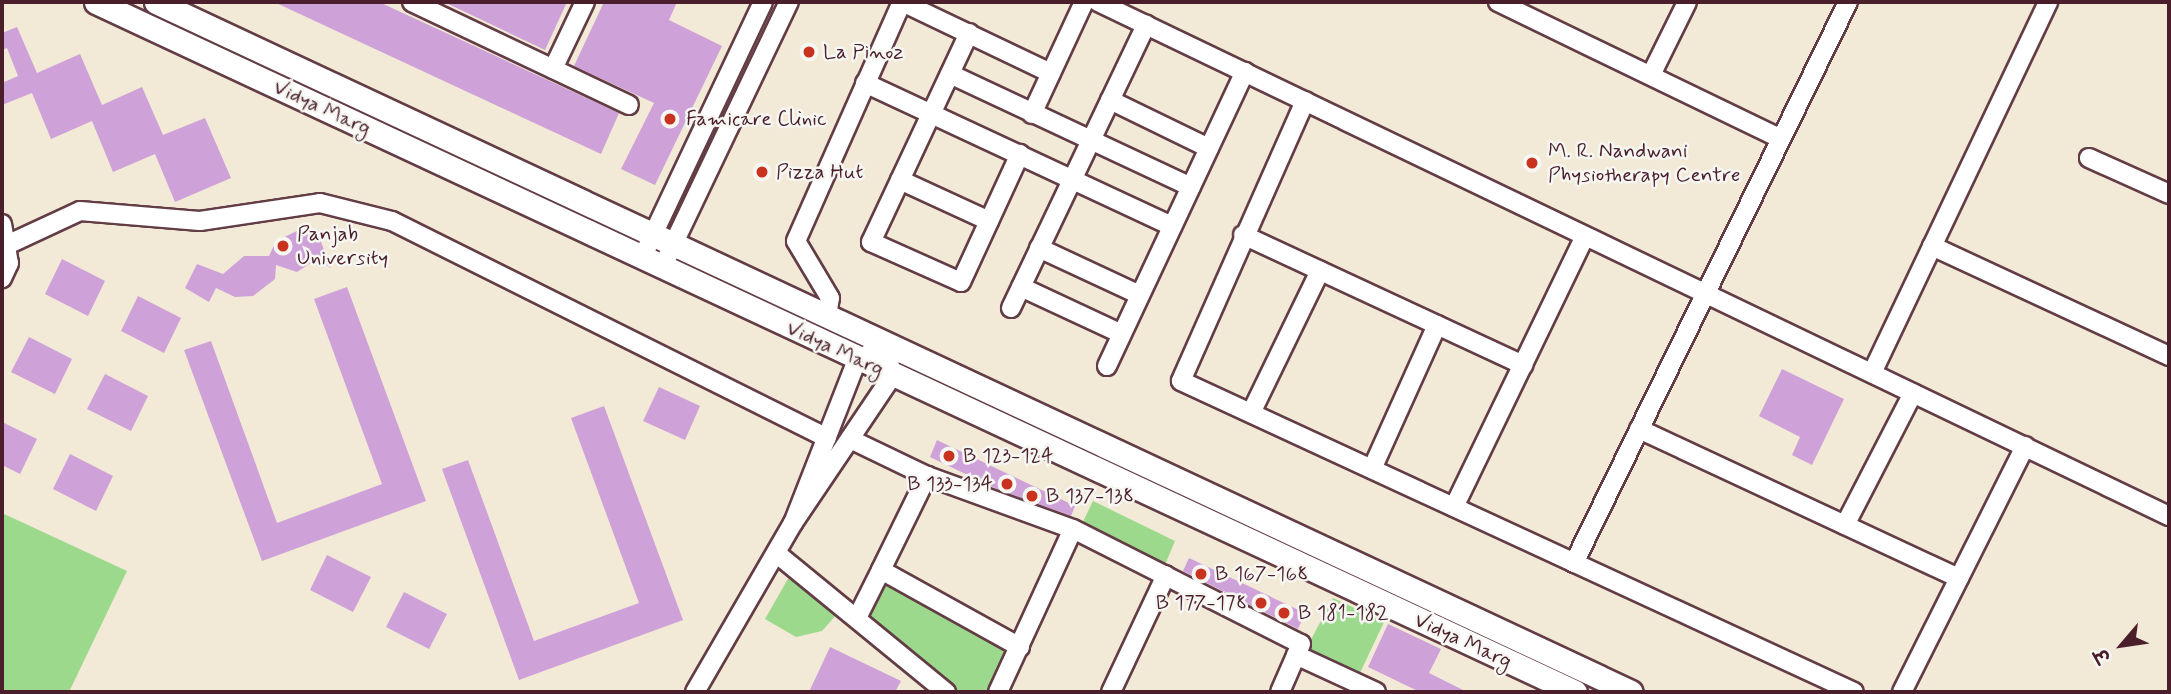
<!DOCTYPE html>
<meta charset="utf-8">
<style>
body{margin:0}
#map{position:relative;width:2171px;height:694px;overflow:hidden;background:#f2e9d6;font-family:Mynerve,"Playpen Sans Deva",sans-serif}
div>[style]{position:absolute}
.green>*{inset:0;background:#9cd98d}
.building>*{inset:0;background:#cea2d9}
.roads{filter:drop-shadow(2px 0 #633d45) drop-shadow(-2px 0 #633d45) drop-shadow(0 2px #633d45) drop-shadow(0 -2px #633d45)}
.minor>*{height:18px;margin:-9px;padding:0 9px;transform-origin:9px;border-radius:9px;background:#fff}
.major>*{height:23px;margin:-11.5px;padding:0 11.5px;transform-origin:11.5px;border-radius:11.5px;background:#fff}
.dots>*{width:19px;height:19px;translate:-50% -50%;box-sizing:border-box;border:4px solid #f6f6f2;border-radius:50%}
span{translate:-50% -50%;white-space:nowrap;text-align:center;line-height:1.15;-webkit-text-stroke:5px #f6f6f2;paint-order:stroke}
.poi-label{font-size:21px;color:#4a1f2b}
.left{translate:0 -50%;text-align:left}
.right{translate:-100% -50%;text-align:right}
.street-label{font-size:21px;color:#4a1f2b}
.frame{position:absolute;inset:0;border:4px solid #4a1f2b;pointer-events:none}
.north{position:absolute;left:2087px;top:610px;width:70px;height:70px;-webkit-text-stroke:5px #f6f6f2;paint-order:stroke;rotate:241deg;font-size:19px;font-weight:700;line-height:28px;text-align:center;color:#4a1f2b}
.north::after{content:'';display:block;margin:auto;width:24px;height:32px;background:#4a1f2b;clip-path:polygon(50% 0,100% 100%,50% 72%,0 100%)}
</style>
<div id="map">
<div class="green">
<i style="clip-path:polygon(1093px 501px,1175px 541px,1164px 567px,1080px 528px)"></i>
<i style="clip-path:polygon(2px 513px,127px 571px,69px 692px,2px 692px)"></i>
<i style="clip-path:polygon(789px 577px,837px 614px,822px 631px,796px 637px,765px 619px)"></i>
<i style="clip-path:polygon(882px 581px,1008px 648px,986px 692px,958px 692px,866px 616px)"></i>
<i style="clip-path:polygon(1333px 598px,1384px 622px,1359px 675px,1306px 649px)"></i>
</div>
<div class="building">
<i style="clip-path:polygon(274px 2px,379px 2px,619px 113px,601px 154px)"></i>
<i style="clip-path:polygon(444px 2px,567px 2px,545px 50px)"></i>
<i style="clip-path:polygon(604px 2px,677px 2px,669px 20px,722px 46px,655px 185px,621px 169px,654px 103px,574px 66px)"></i>
<i style="clip-path:polygon(17px 27px,37px 73px,80px 54px,102px 105px,142px 87px,163px 135px,205px 118px,231px 178px,175px 202px,155px 154px,113px 172px,92px 121px,51px 139px,32px 93px,2px 105px,2px 83px,18px 76px,7px 48px,2px 50px,2px 33px)"></i>
<i style="clip-path:polygon(299px 230px,321px 242px,331px 268px,317px 259px,297px 272px,276px 265px,275px 279px,253px 296px,235px 297px,216px 288px,209px 302px,185px 288px,197px 264px,223px 274px,244px 256px,269px 256px,276px 241px)"></i>
<i style="clip-path:polygon(62px 259px,105px 281px,88px 316px,45px 294px)"></i>
<i style="clip-path:polygon(347px 287px,426px 501px,262px 561px,184px 350px,211px 341px,277px 523px,382px 484px,314px 299px)"></i>
<i style="clip-path:polygon(138px 296px,181px 318px,164px 353px,121px 331px)"></i>
<i style="clip-path:polygon(29px 337px,72px 359px,55px 394px,11px 372px)"></i>
<i style="clip-path:polygon(1782px 369px,1844px 399px,1812px 465px,1792px 455px,1800px 437px,1759px 416px)"></i>
<i style="clip-path:polygon(105px 374px,148px 396px,131px 431px,87px 409px)"></i>
<i style="clip-path:polygon(659px 387px,700px 406px,685px 440px,643px 421px)"></i>
<i style="clip-path:polygon(604px 406px,683px 620px,519px 680px,442px 469px,468px 460px,534px 641px,639px 603px,571px 418px)"></i>
<i style="clip-path:polygon(2px 422px,37px 439px,20px 474px,2px 465px)"></i>
<i style="clip-path:polygon(937px 440px,1075px 506px,1071px 516px,999px 490px,930px 457px)"></i>
<i style="clip-path:polygon(70px 454px,113px 476px,96px 511px,53px 489px)"></i>
<i style="clip-path:polygon(327px 555px,371px 577px,353px 612px,310px 590px)"></i>
<i style="clip-path:polygon(1189px 558px,1305px 613px,1298px 629px,1183px 571px)"></i>
<i style="clip-path:polygon(404px 592px,447px 614px,429px 649px,386px 627px)"></i>
<i style="clip-path:polygon(1388px 624px,1441px 649px,1429px 673px,1467px 692px,1420px 692px,1368px 667px)"></i>
<i style="clip-path:polygon(830px 647px,901px 681px,895px 692px,809px 692px)"></i>
</div>
<div class="roads">
<div class="minor">
<i style="left:412px;top:2px;width:240px;rotate:25.4deg"></i>
<i style="left:902px;top:2px;width:165px;rotate:25.5deg"></i>
<i style="left:1098px;top:2px;width:1188px;rotate:25.64deg"></i>
<i style="left:1498px;top:2px;width:314px;rotate:25.8deg"></i>
<i style="left:969px;top:33px;width:231px;rotate:115.1deg"></i>
<i style="left:871px;top:242px;width:98px;rotate:24deg"></i>
<i style="left:961px;top:282px;width:141px;rotate:-65.3deg"></i>
<i style="left:553px;top:69px;width:74px;rotate:-64.5deg"></i>
<i style="left:950px;top:74px;width:266px;rotate:25.1deg"></i>
<i style="left:1651px;top:75px;width:81px;rotate:-63.7deg"></i>
<i style="left:865px;top:83px;width:339px;rotate:25deg"></i>
<i style="left:1110px;top:100px;width:110px;rotate:25.9deg"></i>
<i style="left:1305px;top:101px;width:306px;rotate:113.9deg"></i>
<i style="left:1181px;top:381px;width:741px;rotate:24.8deg"></i>
<i style="left:1032px;top:114px;width:123px;rotate:-65.1deg"></i>
<i style="left:2089px;top:158px;width:88px;rotate:24.2deg"></i>
<i style="left:900px;top:180px;width:98px;rotate:24.7deg"></i>
<i style="left:2px;top:224px;width:40px;rotate:80deg"></i>
<i style="left:9px;top:263px;width:17px;rotate:115deg"></i>
<i style="left:1243px;top:235px;width:309px;rotate:24.9deg"></i>
<i style="left:9px;top:244px;width:78px;rotate:-24.9deg"></i>
<i style="left:80px;top:211px;width:120px;rotate:4.8deg"></i>
<i style="left:200px;top:221px;width:121px;rotate:-8.5deg"></i>
<i style="left:320px;top:203px;width:74px;rotate:14deg"></i>
<i style="left:392px;top:221px;width:486px;rotate:26.5deg"></i>
<i style="left:1932px;top:246px;width:261px;rotate:24.9deg"></i>
<i style="left:1039px;top:248px;width:111px;rotate:25deg"></i>
<i style="left:642px;top:258px;width:283px;rotate:-64.7deg"></i>
<i style="left:662px;top:268px;width:295px;rotate:-64.5deg"></i>
<i style="left:1021px;top:287px;width:111px;rotate:25deg"></i>
<i style="left:1011px;top:308px;width:314px;rotate:-64.5deg"></i>
<i style="left:827px;top:316px;width:18px;rotate:-81deg"></i>
<i style="left:830px;top:298px;width:66px;rotate:-120.8deg"></i>
<i style="left:796px;top:241px;width:261px;rotate:-66.1deg"></i>
<i style="left:1107px;top:366px;width:325px;rotate:-64.9deg"></i>
<i style="left:1872px;top:373px;width:411px;rotate:-64.6deg"></i>
<i style="left:1251px;top:413px;width:158px;rotate:-64.1deg"></i>
<i style="left:1639px;top:429px;width:353px;rotate:25deg"></i>
<i style="left:850px;top:439px;width:85px;rotate:25.7deg"></i>
<i style="left:927px;top:476px;width:155px;rotate:20deg"></i>
<i style="left:1073px;top:529px;width:255px;rotate:26.8deg"></i>
<i style="left:1301px;top:644px;width:52px;rotate:113.6deg"></i>
<i style="left:1372px;top:469px;width:158px;rotate:-65.7deg"></i>
<i style="left:1454px;top:507px;width:301px;rotate:-64.2deg"></i>
<i style="left:1845px;top:525px;width:148px;rotate:-62.7deg"></i>
<i style="left:776px;top:553px;width:220px;rotate:39.3deg"></i>
<i style="left:1574px;top:563px;width:624px;rotate:-63.97deg"></i>
<i style="left:881px;top:570px;width:105px;rotate:-63.9deg"></i>
<i style="left:857px;top:618px;width:54px;rotate:-63.4deg"></i>
<i style="left:881px;top:570px;width:159px;rotate:29deg"></i>
<i style="left:1296px;top:655px;width:88px;rotate:24.8deg"></i>
<i style="left:695px;top:692px;width:195px;rotate:-59.9deg"></i>
<i style="left:793px;top:523px;width:177px;rotate:-56deg"></i>
<i style="left:892px;top:376px;width:33px;rotate:-101deg"></i>
<i style="left:886px;top:344px;width:33px;rotate:151deg"></i>
<i style="left:857px;top:360px;width:175px;rotate:111.4deg"></i>
<i style="left:998px;top:692px;width:179px;rotate:-65.3deg"></i>
<i style="left:1111px;top:692px;width:129px;rotate:-64.8deg"></i>
<i style="left:1902px;top:692px;width:275px;rotate:-63.4deg"></i>
</div>
<div class="major">
<i style="left:96px;top:2px;width:1632px;rotate:25.01deg"></i>
<i style="left:156px;top:2px;width:1628px;rotate:25.07deg"></i>
</div>
</div>
<div class="dots">
<i style="left:809px;top:52px;background:#c8321e"></i>
<i style="left:670px;top:119px;background:#c8321e"></i>
<i style="left:1532px;top:163px;background:#c8321e"></i>
<i style="left:762px;top:172px;background:#c8321e"></i>
<i style="left:283px;top:246px;background:#c8321e"></i>
<i style="left:949px;top:456px;background:#c8321e"></i>
<i style="left:1007px;top:484px;background:#c8321e"></i>
<i style="left:1032px;top:496px;background:#c8321e"></i>
<i style="left:1201px;top:574px;background:#c8321e"></i>
<i style="left:1261px;top:603px;background:#c8321e"></i>
<i style="left:1284px;top:613px;background:#c8321e"></i>
</div>
<div class="poi-label">
<span class="left" style="left:823px;top:52px">La Pinoz</span>
<span class="left" style="left:686px;top:119px">Famicare Clinic</span>
<span class="left" style="left:1548px;top:163px">M. R. Nandwani<br>Physiotherapy Centre</span>
<span class="left" style="left:776px;top:172px">Pizza Hut</span>
<span class="left" style="left:297px;top:246px">Panjab<br>University</span>
<span class="left" style="left:963px;top:456px">B 123-124</span>
<span class="right" style="left:993px;top:484px">B 133-134</span>
<span class="left" style="left:1046px;top:496px">B 137-138</span>
<span class="left" style="left:1215px;top:574px">B 167-168</span>
<span class="right" style="left:1247px;top:603px">B 177-178</span>
<span class="left" style="left:1298px;top:613px">B 181-182</span>
</div>
<div class="street-label">
<span style="left:322px;top:108px;rotate:25deg">Vidya Marg</span>
<span style="left:835px;top:349px;rotate:25deg">Vidya Marg</span>
<span style="left:1463px;top:641px;rotate:25deg">Vidya Marg</span>
</div>
<div class="frame"></div>
<div class="north">उ</div>
</div>
